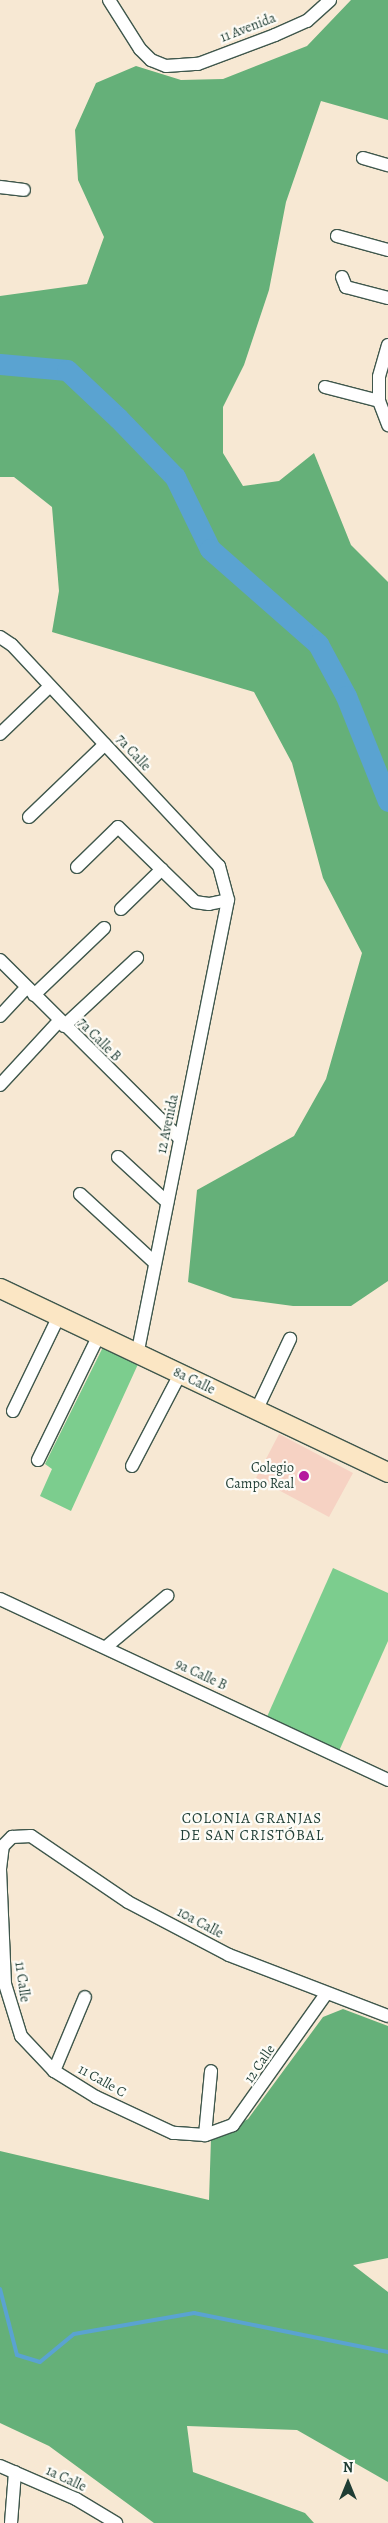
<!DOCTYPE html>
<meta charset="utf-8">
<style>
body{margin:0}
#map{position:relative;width:388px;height:2523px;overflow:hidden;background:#f7e8d3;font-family:Alegreya,serif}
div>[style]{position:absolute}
.built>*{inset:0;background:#f6d2c3}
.green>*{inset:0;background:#7ccd8e}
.forest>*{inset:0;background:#65b079}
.stream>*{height:4px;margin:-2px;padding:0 2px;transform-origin:2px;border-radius:2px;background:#5aa3d1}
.river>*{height:21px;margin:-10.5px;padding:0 10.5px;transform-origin:10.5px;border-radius:10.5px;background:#5aa3d1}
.roads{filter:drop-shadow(1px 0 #3f574c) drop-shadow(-1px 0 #3f574c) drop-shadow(0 1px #3f574c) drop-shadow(0 -1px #3f574c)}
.street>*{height:12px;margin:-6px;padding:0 6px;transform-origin:6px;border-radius:6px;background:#fff}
.secondary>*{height:19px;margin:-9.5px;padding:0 9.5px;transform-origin:9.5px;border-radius:9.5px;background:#fbe6c4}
.dots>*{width:14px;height:14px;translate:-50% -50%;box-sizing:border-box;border:2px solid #fdfcf7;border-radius:50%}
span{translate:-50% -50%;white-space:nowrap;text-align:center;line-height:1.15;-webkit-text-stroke:4.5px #fdfcf7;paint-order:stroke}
.street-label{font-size:14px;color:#1f3d34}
.poi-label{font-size:14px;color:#1f3d34}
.right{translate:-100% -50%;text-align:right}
.neighbourhood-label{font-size:15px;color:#1f3d34;letter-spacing:1px}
.north{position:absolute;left:323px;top:2458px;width:50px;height:50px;-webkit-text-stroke:4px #fdfcf7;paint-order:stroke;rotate:0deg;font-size:14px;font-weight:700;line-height:20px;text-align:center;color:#1f3d34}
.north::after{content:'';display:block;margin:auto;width:18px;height:22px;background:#1f3d34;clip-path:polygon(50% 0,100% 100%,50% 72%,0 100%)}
</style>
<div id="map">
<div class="built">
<i style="clip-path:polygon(279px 1434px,353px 1473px,329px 1517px,256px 1478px)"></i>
</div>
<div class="green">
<i style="clip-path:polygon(103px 1347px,139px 1362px,71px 1511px,40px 1496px,52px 1469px,45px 1464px)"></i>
<i style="clip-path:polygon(333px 1568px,388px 1593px,388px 1641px,339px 1751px,266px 1719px)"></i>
</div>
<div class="forest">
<i style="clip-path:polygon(351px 0,388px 0,388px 120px,321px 101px,286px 202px,269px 290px,244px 365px,223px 407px,223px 453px,243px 486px,279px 481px,314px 453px,351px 545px,388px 582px,388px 1281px,351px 1306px,293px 1306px,233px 1298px,188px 1282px,197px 1190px,294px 1136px,326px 1079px,362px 953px,323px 878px,292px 763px,254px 692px,52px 632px,59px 591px,52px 507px,14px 477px,0 477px,0 296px,87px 284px,104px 237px,78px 180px,75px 130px,96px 83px,136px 66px,181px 80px,223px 79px,307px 46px)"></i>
<i style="clip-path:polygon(343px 2009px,388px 2026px,388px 2258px,353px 2265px,388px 2292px,388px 2482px,297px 2430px,187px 2426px,193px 2472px,305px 2513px,314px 2523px,154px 2523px,49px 2446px,0 2423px,0 2151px,209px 2200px,211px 2138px,248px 2119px,323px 2017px)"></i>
</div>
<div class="stream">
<i style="left:0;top:2289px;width:68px;rotate:75.6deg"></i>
<i style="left:17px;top:2355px;width:24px;rotate:17deg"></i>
<i style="left:40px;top:2362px;width:44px;rotate:-39.5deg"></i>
<i style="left:74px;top:2334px;width:122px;rotate:-9.9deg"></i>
<i style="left:194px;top:2313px;width:198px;rotate:11.4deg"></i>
</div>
<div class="river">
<i style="left:0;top:364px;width:67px;rotate:5.1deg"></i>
<i style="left:67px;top:370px;width:70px;rotate:43.3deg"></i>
<i style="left:118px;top:418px;width:82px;rotate:46deg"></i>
<i style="left:175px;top:477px;width:80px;rotate:64.1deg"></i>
<i style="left:210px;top:549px;width:144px;rotate:41.3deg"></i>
<i style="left:318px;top:644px;width:59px;rotate:61.7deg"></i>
<i style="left:346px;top:696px;width:113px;rotate:68.2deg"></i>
</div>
<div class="roads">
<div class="street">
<i style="left:109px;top:0;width:58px;rotate:57.7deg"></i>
<i style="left:140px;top:49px;width:16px;rotate:45deg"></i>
<i style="left:151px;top:60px;width:16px;rotate:22deg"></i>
<i style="left:166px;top:66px;width:32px;rotate:-4deg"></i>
<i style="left:198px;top:64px;width:82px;rotate:-20.6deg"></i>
<i style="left:275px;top:35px;width:35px;rotate:-24deg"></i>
<i style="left:307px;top:21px;width:31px;rotate:-42deg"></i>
<i style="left:363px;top:158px;width:26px;rotate:16deg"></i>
<i style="left:0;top:187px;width:24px;rotate:7deg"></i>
<i style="left:337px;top:236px;width:53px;rotate:15.4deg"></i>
<i style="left:342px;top:277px;width:11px;rotate:68deg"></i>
<i style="left:346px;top:287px;width:43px;rotate:14.7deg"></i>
<i style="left:388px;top:345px;width:33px;rotate:106deg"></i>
<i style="left:379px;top:377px;width:24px;rotate:90deg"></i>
<i style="left:379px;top:401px;width:26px;rotate:69deg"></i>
<i style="left:325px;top:387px;width:56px;rotate:14.5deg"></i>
<i style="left:0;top:637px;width:14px;rotate:34deg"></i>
<i style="left:12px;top:645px;width:303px;rotate:46.9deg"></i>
<i style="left:219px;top:866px;width:35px;rotate:75deg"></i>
<i style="left:228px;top:900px;width:463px;rotate:101.3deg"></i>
<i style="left:0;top:734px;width:69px;rotate:-43.8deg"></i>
<i style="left:29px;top:817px;width:105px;rotate:-43.8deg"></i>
<i style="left:77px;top:867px;width:57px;rotate:-44.3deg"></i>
<i style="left:118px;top:827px;width:107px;rotate:44.2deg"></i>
<i style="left:195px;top:902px;width:14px;rotate:8deg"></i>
<i style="left:209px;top:904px;width:19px;rotate:-12deg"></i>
<i style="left:121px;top:909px;width:57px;rotate:-44.3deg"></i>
<i style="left:0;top:960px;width:254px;rotate:44.8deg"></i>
<i style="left:34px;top:995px;width:97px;rotate:-43.7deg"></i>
<i style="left:0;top:1016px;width:38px;rotate:-47deg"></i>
<i style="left:64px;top:1026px;width:100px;rotate:-43deg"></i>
<i style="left:0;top:1085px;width:87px;rotate:-47.3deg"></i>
<i style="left:118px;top:1157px;width:67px;rotate:42.6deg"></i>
<i style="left:80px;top:1194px;width:102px;rotate:42.6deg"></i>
<i style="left:13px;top:1411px;width:106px;rotate:-64.2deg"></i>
<i style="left:256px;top:1411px;width:80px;rotate:-64.7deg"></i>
<i style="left:38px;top:1460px;width:139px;rotate:-64deg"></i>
<i style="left:132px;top:1466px;width:104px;rotate:-62.4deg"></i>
<i style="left:0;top:1599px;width:428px;rotate:25deg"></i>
<i style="left:106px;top:1647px;width:80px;rotate:-39.9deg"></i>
<i style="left:326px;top:1994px;width:161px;rotate:125.4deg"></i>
<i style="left:233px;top:2125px;width:30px;rotate:160deg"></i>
<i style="left:205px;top:2135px;width:32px;rotate:-176deg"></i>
<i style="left:173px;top:2133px;width:85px;rotate:-154.9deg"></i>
<i style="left:96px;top:2097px;width:49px;rotate:-148.2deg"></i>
<i style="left:54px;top:2071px;width:48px;rotate:-133.3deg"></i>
<i style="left:21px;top:2036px;width:54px;rotate:-107.1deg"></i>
<i style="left:5px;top:1984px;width:115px;rotate:-92.5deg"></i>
<i style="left:0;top:1869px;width:23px;rotate:-83deg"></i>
<i style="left:3px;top:1846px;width:13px;rotate:-45deg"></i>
<i style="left:12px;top:1837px;width:19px;rotate:-3deg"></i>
<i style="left:31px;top:1836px;width:117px;rotate:34.2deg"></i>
<i style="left:128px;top:1902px;width:114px;rotate:27.7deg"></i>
<i style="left:229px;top:1955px;width:170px;rotate:21deg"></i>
<i style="left:54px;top:2071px;width:80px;rotate:-67.3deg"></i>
<i style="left:205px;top:2135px;width:64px;rotate:-84.6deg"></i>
<i style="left:0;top:2466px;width:83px;rotate:23.5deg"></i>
<i style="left:76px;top:2499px;width:47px;rotate:31deg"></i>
<i style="left:11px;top:2523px;width:51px;rotate:-85.5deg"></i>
</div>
<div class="secondary">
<i style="left:0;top:1288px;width:429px;rotate:25.4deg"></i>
</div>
</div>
<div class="dots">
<i style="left:304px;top:1476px;background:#b5179e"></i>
</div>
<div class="street-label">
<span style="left:248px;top:28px;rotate:-21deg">11 Avenida</span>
<span style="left:133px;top:753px;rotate:47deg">7a Calle</span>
<span style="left:99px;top:1040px;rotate:45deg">7a Calle B</span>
<span style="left:168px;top:1124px;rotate:-78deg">12 Avenida</span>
<span style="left:194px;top:1381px;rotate:26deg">8a Calle</span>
<span style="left:201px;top:1675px;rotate:25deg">9a Calle B</span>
<span style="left:200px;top:1923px;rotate:28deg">10a Calle</span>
<span style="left:22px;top:1982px;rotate:82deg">11 Calle</span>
<span style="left:260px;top:2064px;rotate:-56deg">12 Calle</span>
<span style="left:102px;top:2081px;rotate:29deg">11 Calle C</span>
<span style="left:66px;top:2479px;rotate:25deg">1a Calle</span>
</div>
<div class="poi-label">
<span class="right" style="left:294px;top:1476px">Colegio<br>Campo Real</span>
</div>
<div class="neighbourhood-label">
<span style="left:252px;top:1827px">COLONIA GRANJAS<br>DE SAN CRISTÓBAL</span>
</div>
<div class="north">N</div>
</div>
